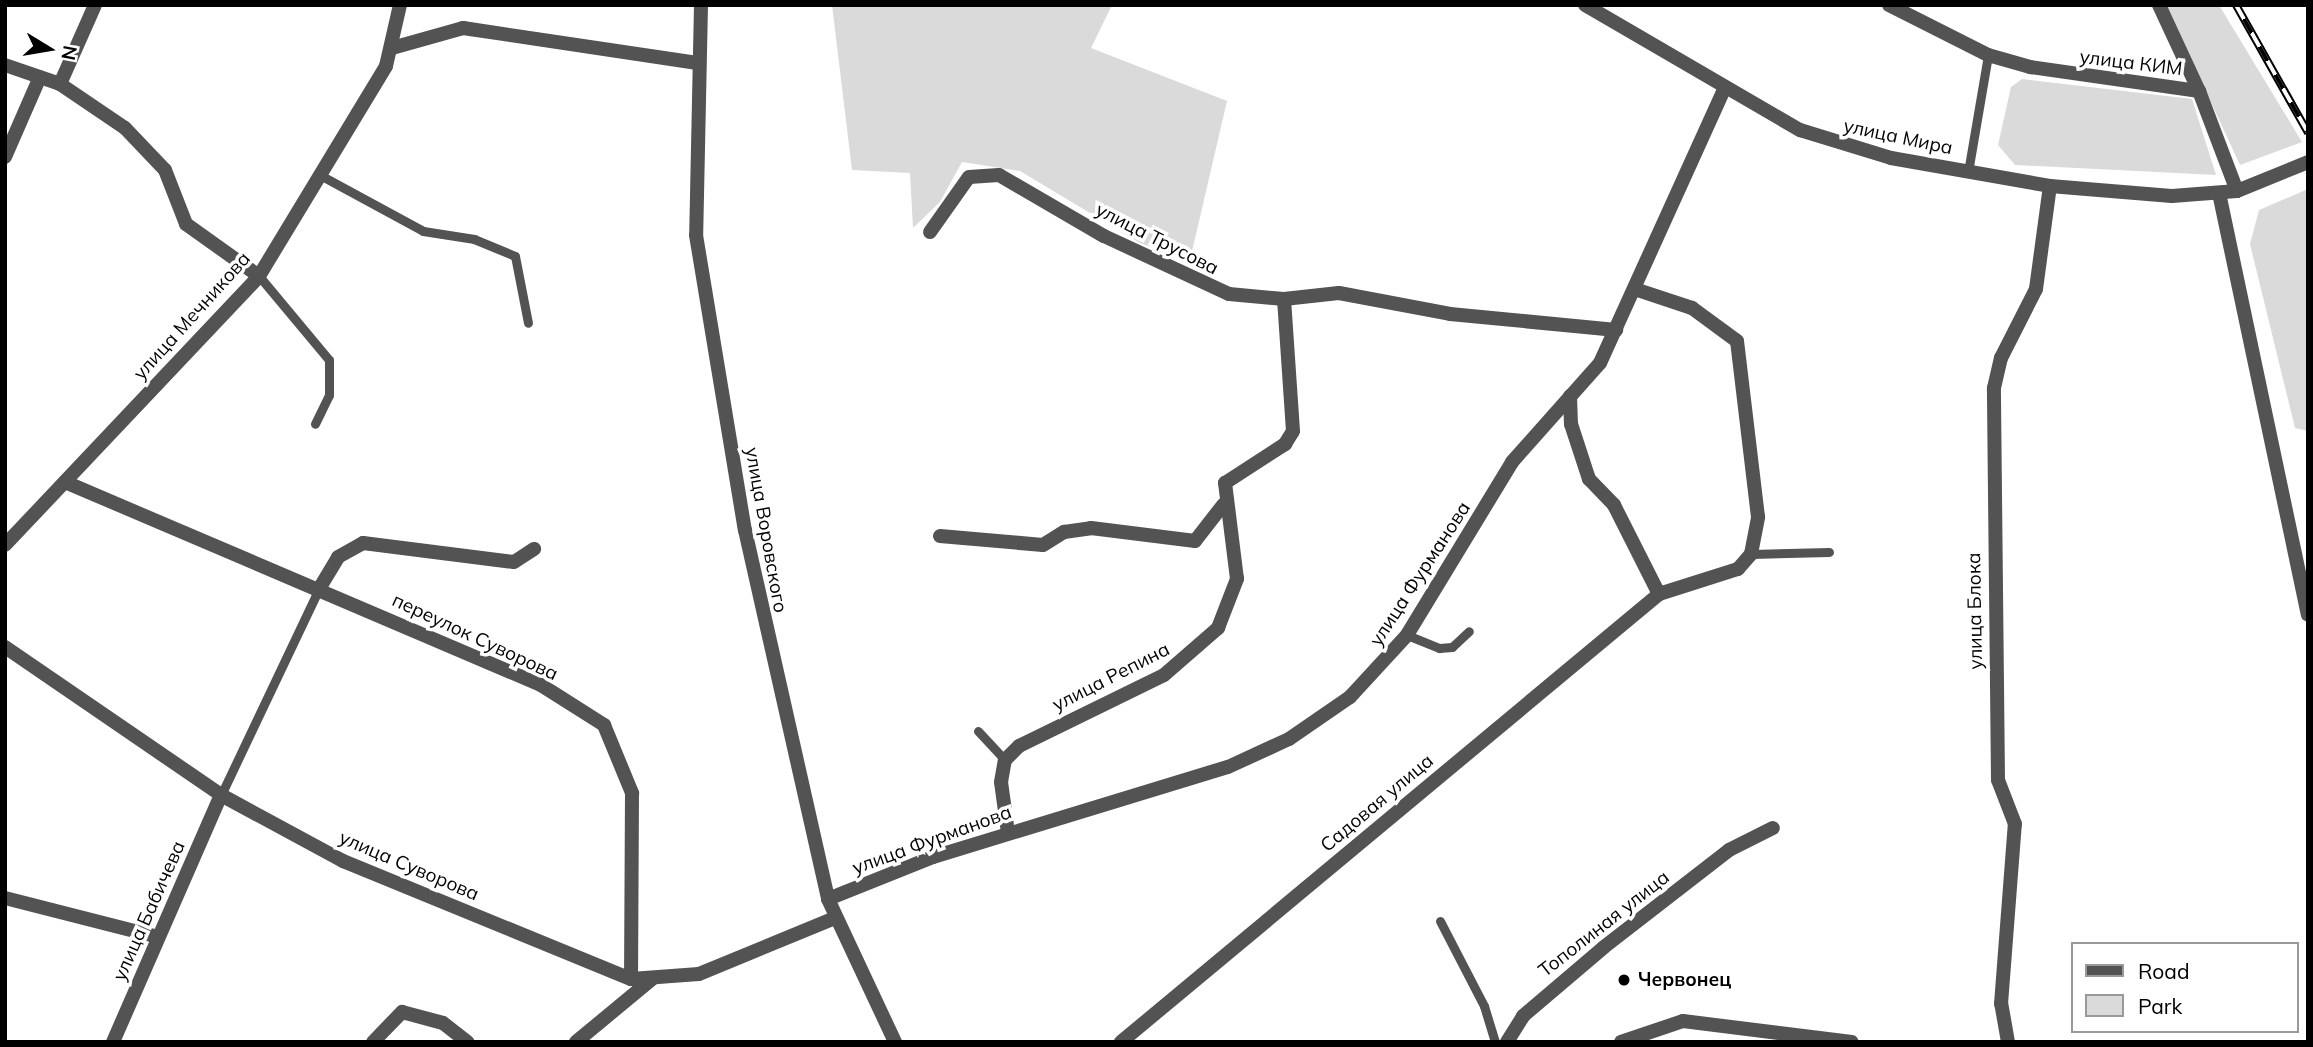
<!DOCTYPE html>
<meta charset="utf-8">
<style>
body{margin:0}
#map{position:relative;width:2313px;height:1047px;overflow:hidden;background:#fff;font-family:Mulish,sans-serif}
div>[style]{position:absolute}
.green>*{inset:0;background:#dadada}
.service>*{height:9px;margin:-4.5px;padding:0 4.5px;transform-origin:4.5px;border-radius:4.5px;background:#535353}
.minor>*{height:14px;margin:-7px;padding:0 7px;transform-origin:7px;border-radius:7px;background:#535353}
.tertiary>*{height:14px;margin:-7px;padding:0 7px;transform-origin:7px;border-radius:7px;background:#535353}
.rail>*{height:8px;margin-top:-4px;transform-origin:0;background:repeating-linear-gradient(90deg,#fff 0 16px,#000 0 32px);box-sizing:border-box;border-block:2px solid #000}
.dots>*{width:19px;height:19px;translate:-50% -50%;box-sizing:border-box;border:4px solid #fff;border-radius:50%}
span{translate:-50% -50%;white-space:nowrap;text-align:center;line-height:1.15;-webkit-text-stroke:7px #fff;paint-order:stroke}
.street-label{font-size:19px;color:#000}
.poi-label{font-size:19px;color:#000;font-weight:700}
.left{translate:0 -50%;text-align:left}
.frame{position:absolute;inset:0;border:7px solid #000;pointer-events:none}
.legend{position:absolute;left:2071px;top:942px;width:228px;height:91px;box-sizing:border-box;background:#fff;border:2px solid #999;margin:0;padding:9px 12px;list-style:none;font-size:21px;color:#000}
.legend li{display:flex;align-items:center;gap:14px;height:35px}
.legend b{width:35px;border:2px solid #999}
.north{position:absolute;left:14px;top:14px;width:70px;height:70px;-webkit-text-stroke:5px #fff;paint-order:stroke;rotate:101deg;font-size:19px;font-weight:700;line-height:28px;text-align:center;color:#000}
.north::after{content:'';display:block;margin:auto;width:24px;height:32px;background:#000;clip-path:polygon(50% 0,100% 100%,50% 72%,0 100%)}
</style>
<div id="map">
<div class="green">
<i style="clip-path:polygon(832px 5px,1112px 5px,1091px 48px,1227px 101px,1190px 260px,1140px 243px,1020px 171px,962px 162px,940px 202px,913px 228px,910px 173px,852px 170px)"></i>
<i style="clip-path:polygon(2166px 5px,2219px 5px,2302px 142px,2240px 165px)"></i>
<i style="clip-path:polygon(2022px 79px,2192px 99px,2216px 175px,2015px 165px,1998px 145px,2011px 87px)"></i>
<i style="clip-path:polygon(2308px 189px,2308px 431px,2295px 428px,2250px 244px,2259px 210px)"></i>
</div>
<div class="service">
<i style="left:1968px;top:172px;width:119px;rotate:-80.3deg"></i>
<i style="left:320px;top:175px;width:117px;rotate:28.5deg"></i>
<i style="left:423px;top:231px;width:52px;rotate:8.9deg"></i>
<i style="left:474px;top:239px;width:44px;rotate:22.5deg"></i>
<i style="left:515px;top:256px;width:68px;rotate:79deg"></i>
<i style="left:259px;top:276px;width:109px;rotate:50.2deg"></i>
<i style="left:329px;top:360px;width:35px;rotate:90deg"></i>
<i style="left:329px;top:395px;width:32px;rotate:116deg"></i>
<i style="left:1751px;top:554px;width:78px;rotate:-1.5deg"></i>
<i style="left:1407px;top:635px;width:35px;rotate:22deg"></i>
<i style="left:1439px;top:648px;width:13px;rotate:-4deg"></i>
<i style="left:1452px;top:647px;width:23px;rotate:-43deg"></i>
<i style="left:978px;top:731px;width:40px;rotate:47deg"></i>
<i style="left:221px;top:795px;width:228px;rotate:-64.6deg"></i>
<i style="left:1440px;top:921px;width:96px;rotate:62.6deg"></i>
<i style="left:1484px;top:1006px;width:38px;rotate:73deg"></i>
</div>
<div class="minor">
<i style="left:701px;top:5px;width:230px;rotate:91.2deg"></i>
<i style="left:696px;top:235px;width:299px;rotate:80.6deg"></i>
<i style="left:745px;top:530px;width:378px;rotate:77.3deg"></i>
<i style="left:828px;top:899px;width:158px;rotate:64.9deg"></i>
<i style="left:1889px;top:5px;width:111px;rotate:26.8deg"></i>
<i style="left:1988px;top:55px;width:44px;rotate:15.9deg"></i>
<i style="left:2030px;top:67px;width:171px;rotate:8.1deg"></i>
<i style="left:2199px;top:91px;width:107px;rotate:69.2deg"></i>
<i style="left:2159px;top:5px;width:95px;rotate:65.1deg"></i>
<i style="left:392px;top:48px;width:74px;rotate:-15.7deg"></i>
<i style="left:463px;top:28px;width:237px;rotate:8.5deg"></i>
<i style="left:5px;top:65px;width:58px;rotate:19.1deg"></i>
<i style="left:60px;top:84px;width:78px;rotate:34.1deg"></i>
<i style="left:125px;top:128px;width:58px;rotate:46.4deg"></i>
<i style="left:165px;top:170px;width:58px;rotate:68.7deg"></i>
<i style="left:186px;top:224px;width:90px;rotate:35.5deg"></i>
<i style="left:60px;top:84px;width:86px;rotate:-66.1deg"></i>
<i style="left:5px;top:157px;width:87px;rotate:-66.4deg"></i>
<i style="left:2219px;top:193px;width:431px;rotate:78.1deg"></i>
<i style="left:930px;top:232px;width:67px;rotate:-54.7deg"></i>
<i style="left:969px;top:177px;width:30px;rotate:-4deg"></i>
<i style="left:999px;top:175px;width:121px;rotate:30.2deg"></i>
<i style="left:1104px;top:236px;width:138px;rotate:24.9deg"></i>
<i style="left:1229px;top:294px;width:55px;rotate:5.2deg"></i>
<i style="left:1284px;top:299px;width:55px;rotate:-6.2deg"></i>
<i style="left:1339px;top:293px;width:113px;rotate:10.7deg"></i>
<i style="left:1450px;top:314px;width:167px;rotate:5.5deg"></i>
<i style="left:1570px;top:396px;width:28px;rotate:88deg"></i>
<i style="left:1571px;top:424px;width:58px;rotate:71.9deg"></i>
<i style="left:1589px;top:479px;width:36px;rotate:46deg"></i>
<i style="left:1614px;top:505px;width:100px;rotate:63.2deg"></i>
<i style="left:65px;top:482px;width:517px;rotate:23.1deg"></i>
<i style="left:541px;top:685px;width:75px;rotate:32.4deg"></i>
<i style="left:604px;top:725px;width:74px;rotate:67.6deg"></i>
<i style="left:632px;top:793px;width:186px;rotate:90.3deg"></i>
<i style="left:940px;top:536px;width:103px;rotate:5deg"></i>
<i style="left:1043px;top:545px;width:25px;rotate:-32deg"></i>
<i style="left:1064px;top:532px;width:27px;rotate:-8deg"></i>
<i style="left:1091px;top:528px;width:105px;rotate:7.1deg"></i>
<i style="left:1195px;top:541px;width:46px;rotate:-52.1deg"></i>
<i style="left:5px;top:545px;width:370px;rotate:-46.6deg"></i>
<i style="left:259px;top:276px;width:245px;rotate:-58.8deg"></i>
<i style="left:386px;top:66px;width:63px;rotate:-77.1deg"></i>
<i style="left:319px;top:589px;width:37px;rotate:-59deg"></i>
<i style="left:338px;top:557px;width:29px;rotate:-29deg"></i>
<i style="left:363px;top:543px;width:152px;rotate:7.2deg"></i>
<i style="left:514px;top:562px;width:24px;rotate:-33deg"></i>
<i style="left:5px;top:647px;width:262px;rotate:34.4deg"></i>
<i style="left:221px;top:795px;width:139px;rotate:28.4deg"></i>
<i style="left:343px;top:861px;width:311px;rotate:22.3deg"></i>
<i style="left:631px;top:979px;width:68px;rotate:-4.2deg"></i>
<i style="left:699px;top:974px;width:147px;rotate:-22.4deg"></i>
<i style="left:1008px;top:833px;width:51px;rotate:-97.8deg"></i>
<i style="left:1001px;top:782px;width:22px;rotate:-80deg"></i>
<i style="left:1005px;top:760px;width:20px;rotate:-45deg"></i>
<i style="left:1019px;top:746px;width:161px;rotate:-26.1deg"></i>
<i style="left:1164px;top:675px;width:72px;rotate:-41deg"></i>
<i style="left:1218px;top:628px;width:53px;rotate:-68.8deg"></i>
<i style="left:1237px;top:579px;width:97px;rotate:-97.1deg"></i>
<i style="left:1225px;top:483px;width:72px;rotate:-33deg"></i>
<i style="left:1285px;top:444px;width:15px;rotate:-58deg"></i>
<i style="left:1293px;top:431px;width:132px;rotate:-93.9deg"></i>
<i style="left:5px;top:898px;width:158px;rotate:14.3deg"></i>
<i style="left:828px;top:899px;width:113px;rotate:-21.8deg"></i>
<i style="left:933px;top:857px;width:308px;rotate:-17deg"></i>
<i style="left:1228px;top:767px;width:67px;rotate:-24.7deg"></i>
<i style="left:1289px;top:739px;width:74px;rotate:-34.5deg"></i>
<i style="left:1350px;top:697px;width:84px;rotate:-47.4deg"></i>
<i style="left:1407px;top:635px;width:202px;rotate:-58.7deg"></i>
<i style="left:1512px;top:462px;width:132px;rotate:-48.4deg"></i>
<i style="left:1600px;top:363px;width:302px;rotate:-65.6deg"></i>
<i style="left:113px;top:1042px;width:270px;rotate:-66.4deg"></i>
<i style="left:373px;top:1042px;width:42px;rotate:-46deg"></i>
<i style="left:402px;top:1012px;width:42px;rotate:15deg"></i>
<i style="left:443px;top:1023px;width:31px;rotate:38deg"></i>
<i style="left:576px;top:1042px;width:99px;rotate:-39.7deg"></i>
<i style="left:1121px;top:1042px;width:700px;rotate:-39.78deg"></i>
<i style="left:1659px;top:594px;width:83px;rotate:-17.6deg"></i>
<i style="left:1738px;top:569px;width:20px;rotate:-49deg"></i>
<i style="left:1751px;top:554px;width:38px;rotate:-79deg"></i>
<i style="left:1758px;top:517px;width:177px;rotate:-96.8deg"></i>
<i style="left:1737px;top:341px;width:56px;rotate:-143.7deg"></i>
<i style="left:1692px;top:308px;width:60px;rotate:-161.6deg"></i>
<i style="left:1507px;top:1042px;width:31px;rotate:-58deg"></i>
<i style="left:1523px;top:1016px;width:106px;rotate:-40.4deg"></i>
<i style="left:1604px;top:947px;width:158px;rotate:-37.8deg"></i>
<i style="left:1729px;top:850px;width:49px;rotate:-26.6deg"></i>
<i style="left:1621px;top:1042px;width:65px;rotate:-18.7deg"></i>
<i style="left:1683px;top:1021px;width:170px;rotate:7.1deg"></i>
<i style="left:2008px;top:1042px;width:39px;rotate:-100deg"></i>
<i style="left:2001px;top:1004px;width:181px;rotate:-85.6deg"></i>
<i style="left:2015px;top:824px;width:47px;rotate:-111.1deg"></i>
<i style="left:1998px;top:780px;width:392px;rotate:-90.6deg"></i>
<i style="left:1994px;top:388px;width:31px;rotate:-77deg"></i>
<i style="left:2001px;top:358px;width:77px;rotate:-63.1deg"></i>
<i style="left:2036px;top:289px;width:104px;rotate:-82.3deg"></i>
</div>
<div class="tertiary">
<i style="left:1585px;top:5px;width:249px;rotate:30.2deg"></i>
<i style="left:1800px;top:130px;width:95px;rotate:17.1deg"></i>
<i style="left:1891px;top:158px;width:161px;rotate:10deg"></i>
<i style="left:2050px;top:186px;width:122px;rotate:4.7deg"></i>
<i style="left:2172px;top:196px;width:65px;rotate:-4.4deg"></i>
<i style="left:2237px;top:191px;width:77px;rotate:-22.2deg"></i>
</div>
<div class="rail">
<i style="left:2236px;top:5px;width:147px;rotate:60.6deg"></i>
</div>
<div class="dots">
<i style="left:1624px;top:980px;background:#000"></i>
</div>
<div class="street-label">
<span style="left:2131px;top:63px;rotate:7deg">улица КИМ</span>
<span style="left:1898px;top:137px;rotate:12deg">улица Мира</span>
<span style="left:1157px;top:239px;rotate:27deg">улица Трусова</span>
<span style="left:192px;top:316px;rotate:-48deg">улица Мечникова</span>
<span style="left:766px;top:530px;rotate:80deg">улица Воровского</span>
<span style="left:1420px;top:574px;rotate:-57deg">улица Фурманова</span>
<span style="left:1975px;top:611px;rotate:-91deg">улица Блока</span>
<span style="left:475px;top:637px;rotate:25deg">переулок Суворова</span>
<span style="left:1111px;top:677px;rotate:-27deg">улица Репина</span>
<span style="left:1377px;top:803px;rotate:-40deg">Садовая улица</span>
<span style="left:932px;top:840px;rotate:-20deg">улица Фурманова</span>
<span style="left:409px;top:866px;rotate:23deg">улица Суворова</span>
<span style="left:149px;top:911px;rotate:-66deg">улица Бабичева</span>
<span style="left:1604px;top:924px;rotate:-38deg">Тополиная улица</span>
</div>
<div class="poi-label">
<span class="left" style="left:1638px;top:980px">Червонец</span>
</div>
<div class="frame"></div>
<ul class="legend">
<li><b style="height:9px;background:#535353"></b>Road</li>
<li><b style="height:19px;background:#dadada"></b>Park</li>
</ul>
<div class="north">N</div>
</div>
